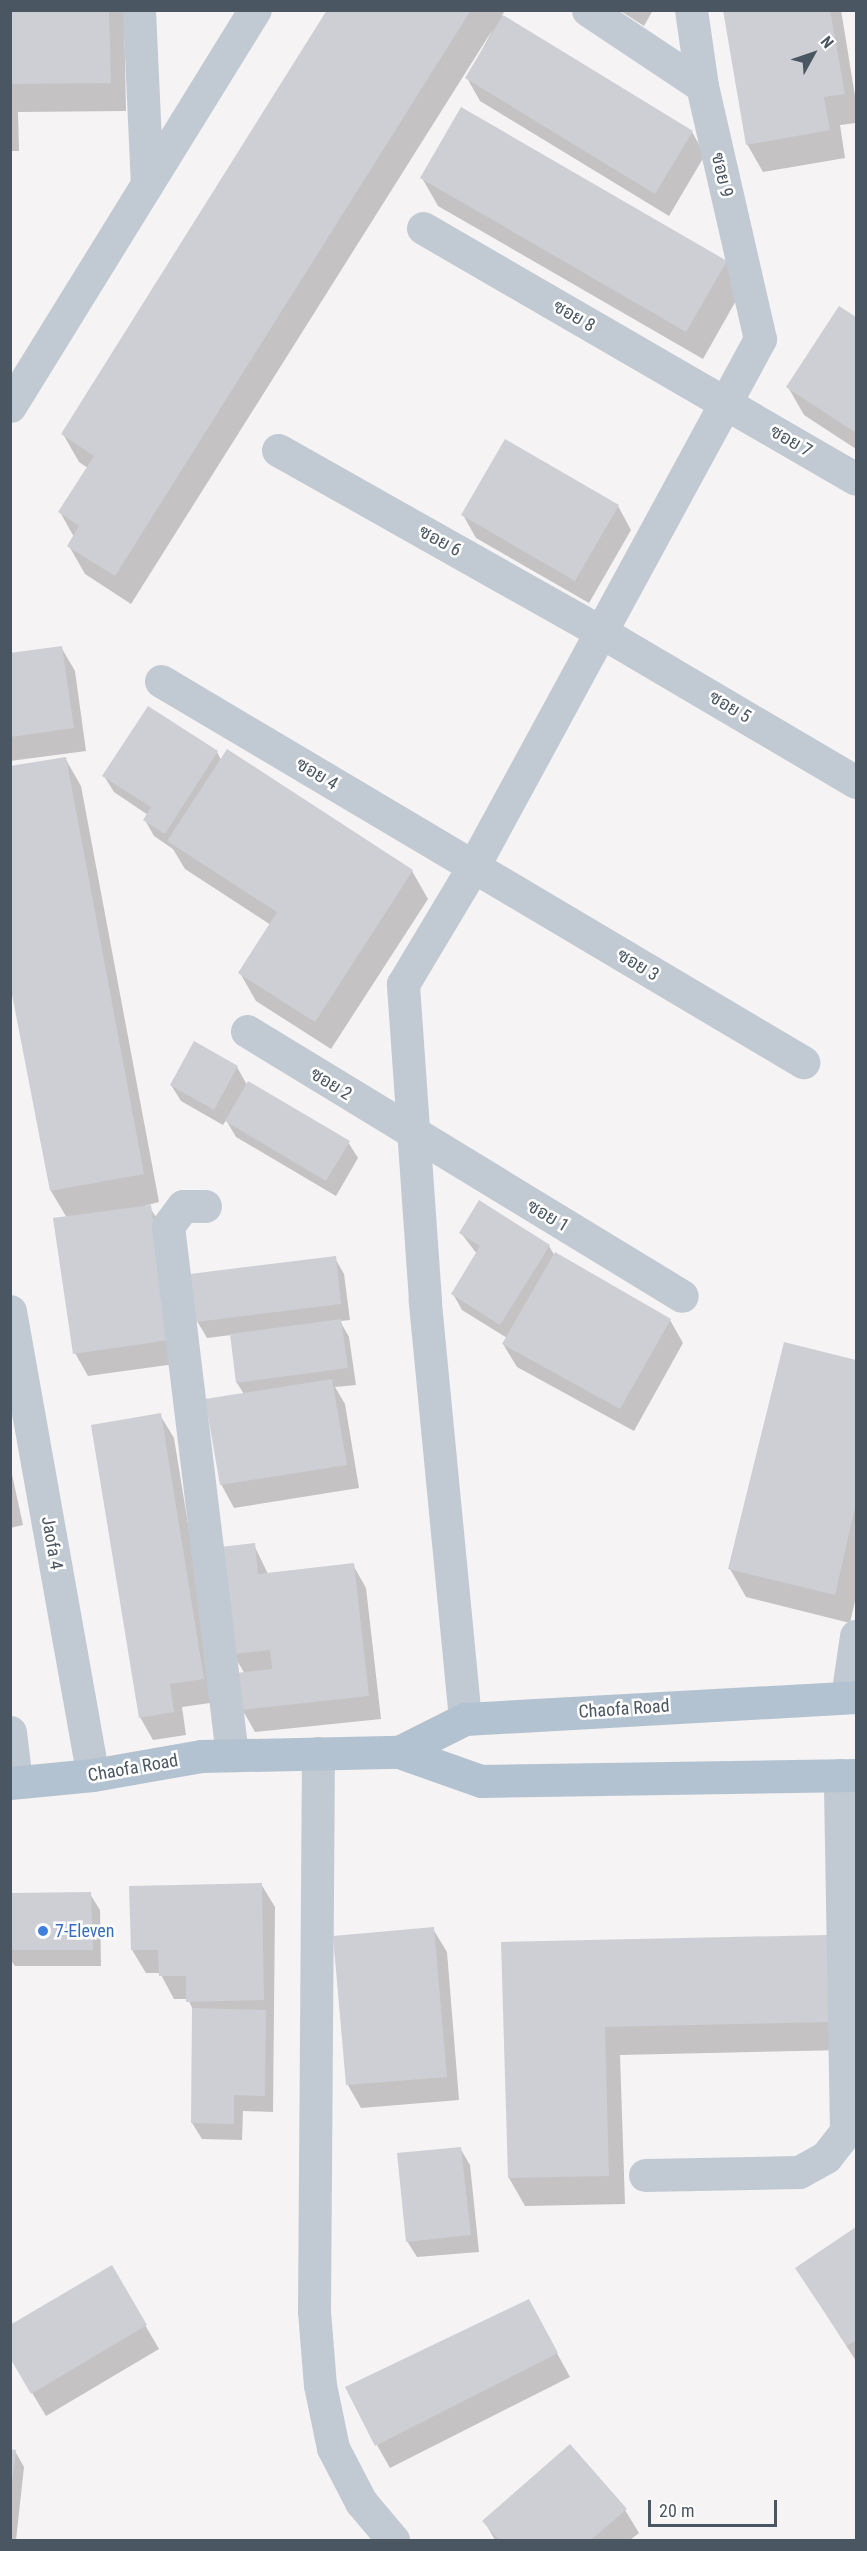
<!DOCTYPE html>
<meta charset="utf-8">
<style>
body{margin:0}
#map{position:relative;width:867px;height:2551px;overflow:hidden;background:#f5f3f3;font-family:"Roboto Condensed",Sarabun,sans-serif}
div>[style]{position:absolute}
.shadow>*{inset:0;background:#0003}
.building>*{inset:0;background:#cdcfd5}
.minor>*{height:33px;margin:-16.5px;padding:0 16.5px;transform-origin:16.5px;border-radius:16.5px;background:#c1cad2}
.major>*{height:33px;margin:-16.5px;padding:0 16.5px;transform-origin:16.5px;border-radius:16.5px;background:#b3c2d1}
.dots>*{width:16px;height:16px;translate:-50% -50%;box-sizing:border-box;border:3px solid #fff;border-radius:50%}
span{translate:-50% -50%;white-space:nowrap;text-align:center;line-height:1.15;-webkit-text-stroke:5px #fff;paint-order:stroke}
.street-label{font-size:18px;color:#4a5661}
.shop-label{font-size:18px;color:#366cbe}
.left{translate:0 -50%;text-align:left}
.frame{position:absolute;inset:0;border:12px solid #4a5661;pointer-events:none}
.north{position:absolute;left:783px;top:24px;width:60px;height:60px;-webkit-text-stroke:4px #fff;paint-order:stroke;rotate:50deg;font-size:16px;font-weight:700;line-height:24px;text-align:center;color:#4a5661}
.north::after{content:'';display:block;margin:auto;width:21px;height:27px;background:#4a5661;clip-path:polygon(50% 0,100% 100%,50% 72%,0 100%)}
.scale{position:absolute;left:648px;top:2500px;width:129px;height:27px;box-sizing:border-box;border:3px solid #4a5661;border-top:0;padding-left:8px;font-size:18px;line-height:21px;white-space:nowrap;color:#4a5661;-webkit-text-stroke:4px #fff;paint-order:stroke}
</style>
<div id="map">
<div class="shadow">
<i style="clip-path:polygon(10px 10px,124px 10px,126px 111px,18px 112px,19px 151px,10px 151px)"></i>
<i style="clip-path:polygon(329px 10px,505px 10px,502px 16px,692px 132px,705px 155px,669px 216px,480px 101px,467px 78px,493px 29px,131px 604px,85px 574px,69px 546px,74px 537px,60px 512px,88px 468px,79px 462px,63px 434px)"></i>
<i style="clip-path:polygon(619px 10px,653px 10px,644px 26px)"></i>
<i style="clip-path:polygon(724px 10px,841px 10px,856px 102px,856px 123px,840px 125px,845px 158px,763px 172px,747px 144px)"></i>
<i style="clip-path:polygon(422px 178px,726px 262px,742px 290px,703px 359px,438px 206px)"></i>
<i style="clip-path:polygon(839px 308px,856px 319px,856px 449px,804px 415px,788px 387px)"></i>
<i style="clip-path:polygon(618px 506px,631px 530px,589px 603px,476px 538px,463px 515px)"></i>
<i style="clip-path:polygon(61px 647px,75px 671px,86px 751px,10px 761px,10px 655px)"></i>
<i style="clip-path:polygon(217px 752px,221px 760px,412px 871px,428px 899px,331px 1049px,256px 1001px,240px 973px,271px 925px,185px 869px,173px 849px,154px 836px,145px 820px,148px 815px,114px 792px,104px 776px)"></i>
<i style="clip-path:polygon(65px 758px,81px 786px,159px 1202px,137px 1208px,150px 1207px,163px 1230px,182px 1363px,88px 1376px,75px 1353px,67px 1218px,51px 1191px)"></i>
<i style="clip-path:polygon(237px 1067px,247px 1085px,348px 1142px,358px 1158px,336px 1196px,236px 1137px,226px 1120px,223px 1125px,181px 1101px,171px 1085px)"></i>
<i style="clip-path:polygon(461px 1233px,549px 1246px,555px 1256px,670px 1320px,683px 1343px,634px 1431px,517px 1367px,503px 1344px,507px 1338px,462px 1310px,453px 1294px,477px 1254px)"></i>
<i style="clip-path:polygon(335px 1258px,344px 1274px,350px 1320px,340px 1321px,349px 1337px,356px 1385px,335px 1387px,345px 1404px,359px 1488px,234px 1508px,221px 1484px,244px 1394px,237px 1383px,231px 1335px,207px 1338px,197px 1321px)"></i>
<i style="clip-path:polygon(785px 1343px,856px 1362px,856px 1597px,850px 1623px,746px 1597px,730px 1569px)"></i>
<i style="clip-path:polygon(160px 1415px,174px 1438px,217px 1702px,182px 1707px,186px 1735px,153px 1740px,140px 1717px)"></i>
<i style="clip-path:polygon(10px 1465px,23px 1525px,10px 1528px)"></i>
<i style="clip-path:polygon(254px 1545px,268px 1574px,353px 1565px,366px 1588px,381px 1719px,255px 1732px,242px 1709px,245px 1674px,233px 1654px)"></i>
<i style="clip-path:polygon(261px 1884px,275px 1907px,273px 2112px,243px 2111px,242px 2140px,202px 2139px,192px 2123px,194px 2012px,188px 1999px,174px 1999px,160px 1973px,146px 1973px,132px 1950px,130px 1887px)"></i>
<i style="clip-path:polygon(10px 1894px,90px 1894px,100px 1910px,101px 1966px,15px 1966px,10px 1959px)"></i>
<i style="clip-path:polygon(433px 1929px,447px 1952px,459px 2100px,361px 2108px,348px 2085px)"></i>
<i style="clip-path:polygon(502px 1944px,843px 1965px,845px 2050px,620px 2055px,625px 2204px,525px 2206px,509px 2178px)"></i>
<i style="clip-path:polygon(460px 2148px,470px 2165px,479px 2252px,417px 2257px,407px 2241px)"></i>
<i style="clip-path:polygon(856px 2229px,856px 2361px,797px 2269px)"></i>
<i style="clip-path:polygon(112px 2268px,159px 2349px,46px 2416px,10px 2356px)"></i>
<i style="clip-path:polygon(541px 2324px,570px 2377px,390px 2468px,377px 2445px)"></i>
<i style="clip-path:polygon(10px 2451px,15px 2451px,24px 2467px,16px 2540px,10px 2540px)"></i>
<i style="clip-path:polygon(625px 2510px,639px 2533px,630px 2540px,495px 2540px,484px 2521px)"></i>
</div>
<div class="building">
<i style="clip-path:polygon(10px 10px,109px 10px,111px 83px,10px 84px)"></i>
<i style="clip-path:polygon(327px 10px,471px 10px,115px 576px,67px 546px,79px 526px,58px 512px,94px 456px,61px 434px)"></i>
<i style="clip-path:polygon(723px 10px,830px 10px,845px 94px,824px 97px,830px 130px,746px 145px)"></i>
<i style="clip-path:polygon(503px 15px,693px 131px,655px 194px,465px 78px)"></i>
<i style="clip-path:polygon(461px 107px,727px 261px,686px 332px,420px 178px)"></i>
<i style="clip-path:polygon(839px 306px,856px 317px,856px 433px,786px 387px)"></i>
<i style="clip-path:polygon(505px 439px,619px 505px,575px 581px,461px 515px)"></i>
<i style="clip-path:polygon(62px 646px,74px 728px,10px 737px,10px 653px)"></i>
<i style="clip-path:polygon(148px 706px,218px 751px,165px 834px,143px 820px,151px 807px,102px 776px)"></i>
<i style="clip-path:polygon(227px 749px,413px 870px,315px 1022px,238px 973px,277px 912px,167px 841px)"></i>
<i style="clip-path:polygon(66px 757px,144px 1174px,50px 1191px,10px 984px,10px 766px)"></i>
<i style="clip-path:polygon(194px 1041px,238px 1066px,214px 1110px,170px 1085px)"></i>
<i style="clip-path:polygon(248px 1081px,350px 1141px,326px 1181px,225px 1121px)"></i>
<i style="clip-path:polygon(479px 1200px,550px 1245px,500px 1325px,451px 1294px,480px 1246px,459px 1233px)"></i>
<i style="clip-path:polygon(151px 1205px,170px 1340px,73px 1354px,53px 1218px)"></i>
<i style="clip-path:polygon(555px 1252px,671px 1319px,620px 1409px,502px 1344px)"></i>
<i style="clip-path:polygon(336px 1256px,341px 1304px,196px 1322px,190px 1274px)"></i>
<i style="clip-path:polygon(341px 1319px,348px 1368px,236px 1383px,230px 1334px)"></i>
<i style="clip-path:polygon(784px 1342px,856px 1360px,856px 1503px,835px 1595px,728px 1569px)"></i>
<i style="clip-path:polygon(332px 1379px,347px 1465px,220px 1485px,205px 1399px)"></i>
<i style="clip-path:polygon(161px 1413px,204px 1679px,170px 1684px,174px 1712px,139px 1718px,91px 1425px)"></i>
<i style="clip-path:polygon(255px 1543px,258px 1574px,354px 1563px,369px 1696px,240px 1710px,236px 1673px,272px 1669px,270px 1650px,232px 1654px,220px 1547px)"></i>
<i style="clip-path:polygon(262px 1883px,264px 2000px,186px 2002px,186px 1976px,159px 1976px,158px 1950px,131px 1950px,129px 1886px)"></i>
<i style="clip-path:polygon(91px 1892px,93px 1950px,10px 1950px,10px 1893px)"></i>
<i style="clip-path:polygon(434px 1927px,447px 2077px,346px 2085px,333px 1936px)"></i>
<i style="clip-path:polygon(827px 1935px,830px 2022px,605px 2027px,609px 2176px,508px 2178px,501px 1942px)"></i>
<i style="clip-path:polygon(192px 2008px,266px 2010px,265px 2096px,234px 2095px,234px 2124px,191px 2123px)"></i>
<i style="clip-path:polygon(461px 2147px,471px 2235px,406px 2242px,397px 2153px)"></i>
<i style="clip-path:polygon(856px 2227px,856px 2340px,847px 2346px,795px 2268px)"></i>
<i style="clip-path:polygon(112px 2265px,147px 2325px,31px 2394px,10px 2358px,10px 2325px)"></i>
<i style="clip-path:polygon(529px 2299px,558px 2353px,375px 2446px,345px 2387px)"></i>
<i style="clip-path:polygon(570px 2444px,627px 2509px,591px 2540px,499px 2540px,482px 2521px)"></i>
<i style="clip-path:polygon(10px 2449px,16px 2450px,12px 2484px,10px 2484px)"></i>
</div>
<div class="minor">
<i style="left:139px;top:10px;width:174px;rotate:87.4deg"></i>
<i style="left:588px;top:10px;width:137px;rotate:33.7deg"></i>
<i style="left:423px;top:228px;width:500px;rotate:30.1deg"></i>
<i style="left:10px;top:406px;width:466px;rotate:-58.3deg"></i>
<i style="left:278px;top:450px;width:373px;rotate:29.4deg"></i>
<i style="left:603px;top:633px;width:294px;rotate:30.5deg"></i>
<i style="left:161px;top:681px;width:747px;rotate:30.69deg"></i>
<i style="left:247px;top:1031px;width:509px;rotate:31.35deg"></i>
<i style="left:205px;top:1206px;width:22px;rotate:180deg"></i>
<i style="left:183px;top:1206px;width:25px;rotate:127deg"></i>
<i style="left:168px;top:1226px;width:533px;rotate:83.1deg"></i>
<i style="left:10px;top:1311px;width:471px;rotate:79.9deg"></i>
<i style="left:847px;top:1697px;width:62px;rotate:-81.6deg"></i>
<i style="left:465px;top:1719px;width:421px;rotate:-95.5deg"></i>
<i style="left:425px;top:1300px;width:317px;rotate:-94deg"></i>
<i style="left:403px;top:984px;width:136px;rotate:-59.1deg"></i>
<i style="left:473px;top:867px;width:601px;rotate:-61.47deg"></i>
<i style="left:760px;top:339px;width:260px;rotate:-102.9deg"></i>
<i style="left:702px;top:86px;width:77px;rotate:-98.2deg"></i>
<i style="left:10px;top:1732px;width:50px;rotate:83.2deg"></i>
<i style="left:318px;top:1753px;width:558px;rotate:90.41deg"></i>
<i style="left:314px;top:2311px;width:74px;rotate:85.4deg"></i>
<i style="left:320px;top:2385px;width:64px;rotate:78.3deg"></i>
<i style="left:333px;top:2448px;width:61px;rotate:62.6deg"></i>
<i style="left:361px;top:2502px;width:50px;rotate:49.9deg"></i>
<i style="left:645px;top:2175px;width:154px;rotate:-1.1deg"></i>
<i style="left:799px;top:2172px;width:31px;rotate:-29deg"></i>
<i style="left:826px;top:2157px;width:33px;rotate:-52deg"></i>
<i style="left:846px;top:2131px;width:356px;rotate:-91deg"></i>
</div>
<div class="major">
<i style="left:399px;top:1752px;width:74px;rotate:-26.6deg"></i>
<i style="left:465px;top:1719px;width:392px;rotate:-3.2deg"></i>
<i style="left:10px;top:1783px;width:83px;rotate:-5.5deg"></i>
<i style="left:93px;top:1775px;width:110px;rotate:-10deg"></i>
<i style="left:201px;top:1756px;width:198px;rotate:-1.2deg"></i>
<i style="left:399px;top:1752px;width:87px;rotate:19.5deg"></i>
<i style="left:481px;top:1781px;width:375px;rotate:-0.9deg"></i>
</div>
<div class="dots">
<i style="left:43px;top:1931px;background:#3f7fe0"></i>
</div>
<div class="street-label">
<span style="left:722px;top:175px;rotate:77deg">ซอย 9</span>
<span style="left:574px;top:316px;rotate:30deg">ซอย 8</span>
<span style="left:791px;top:441px;rotate:30deg">ซอย 7</span>
<span style="left:440px;top:541px;rotate:29deg">ซอย 6</span>
<span style="left:730px;top:707px;rotate:31deg">ซอย 5</span>
<span style="left:317px;top:774px;rotate:31deg">ซอย 4</span>
<span style="left:638px;top:965px;rotate:31deg">ซอย 3</span>
<span style="left:331px;top:1084px;rotate:32deg">ซอย 2</span>
<span style="left:548px;top:1216px;rotate:31deg">ซอย 1</span>
<span style="left:52px;top:1543px;rotate:80deg">Jaofa 4</span>
<span style="left:624px;top:1709px;rotate:-4deg">Chaofa Road</span>
<span style="left:133px;top:1768px;rotate:-10deg">Chaofa Road</span>
</div>
<div class="shop-label">
<span class="left" style="left:55px;top:1931px">7-Eleven</span>
</div>
<div class="frame"></div>
<div class="north">N</div>
<div class="scale">20 m</div>
</div>
